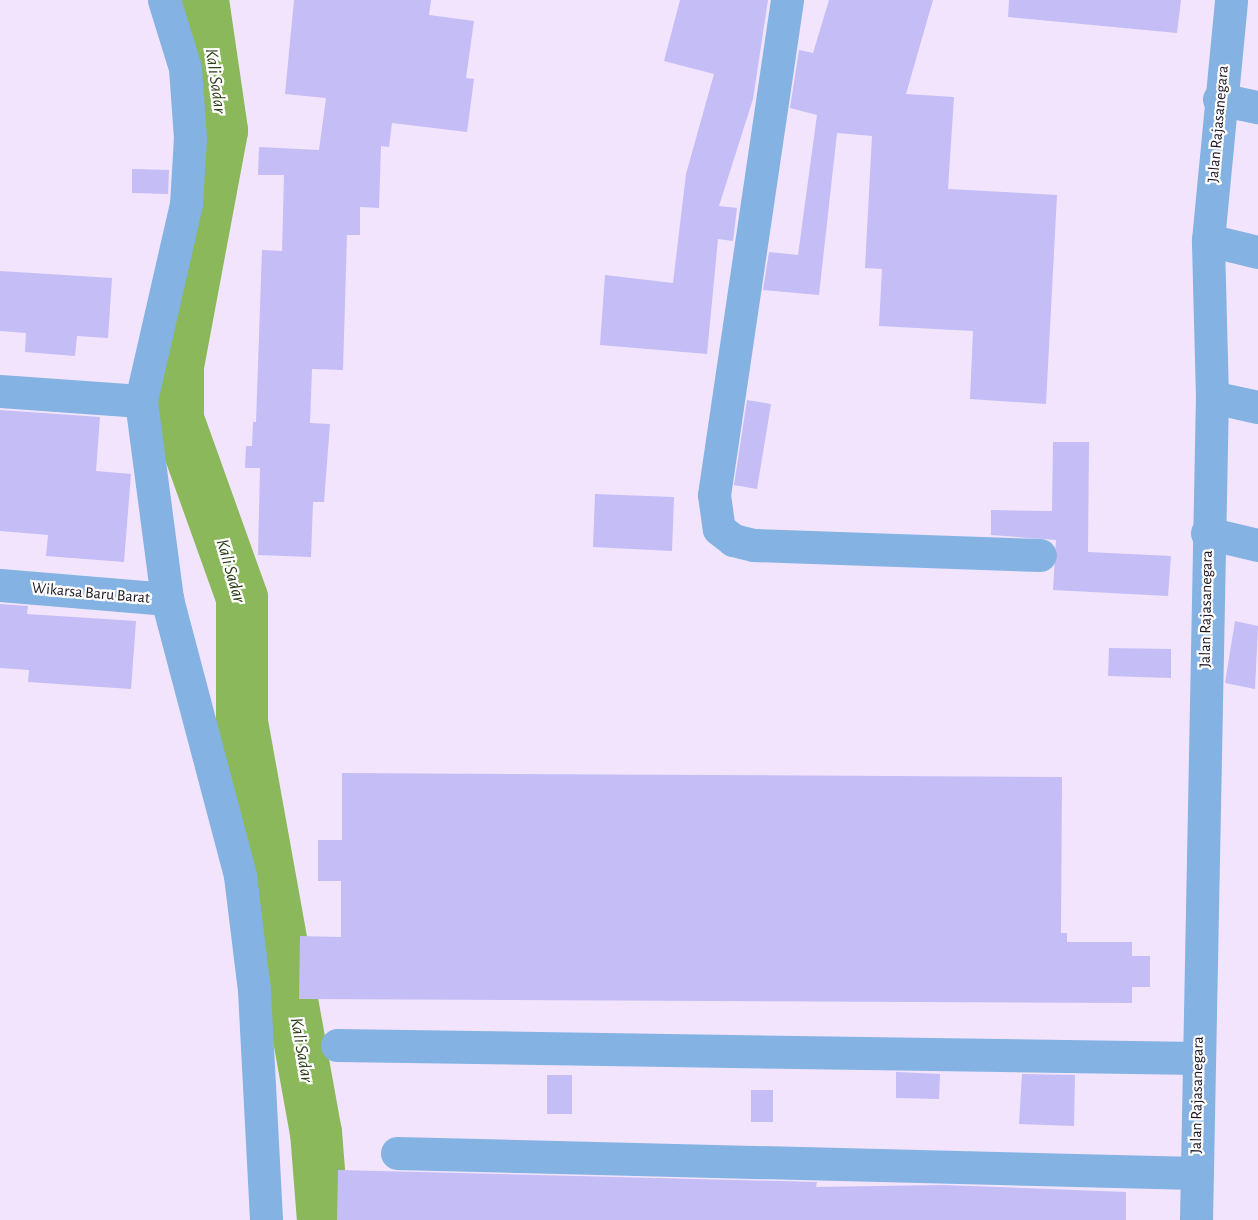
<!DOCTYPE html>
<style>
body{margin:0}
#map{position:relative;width:1258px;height:1220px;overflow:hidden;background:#f2e4fd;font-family:"Alegreya Sans",sans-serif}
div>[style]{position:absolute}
.river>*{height:52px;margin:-26px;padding:0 26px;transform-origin:26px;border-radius:26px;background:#8bb85a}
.building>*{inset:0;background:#c4bdf6}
.minor>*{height:33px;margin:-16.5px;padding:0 16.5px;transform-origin:16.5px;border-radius:16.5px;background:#83b2e3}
span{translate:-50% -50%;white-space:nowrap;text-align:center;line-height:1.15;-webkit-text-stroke:4.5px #fff;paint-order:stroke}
.street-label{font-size:16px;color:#1f1726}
.water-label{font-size:18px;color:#2e4019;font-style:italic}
</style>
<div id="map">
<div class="river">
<i style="left:203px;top:0;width:132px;rotate:81.7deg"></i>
<i style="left:222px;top:131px;width:240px;rotate:100.6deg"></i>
<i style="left:178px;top:367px;width:52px;rotate:90deg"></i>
<i style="left:178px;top:419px;width:190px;rotate:70.3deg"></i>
<i style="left:242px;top:598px;width:124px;rotate:90deg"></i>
<i style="left:242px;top:722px;width:417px;rotate:79.8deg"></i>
<i style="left:316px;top:1132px;width:88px;rotate:85.5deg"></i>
</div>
<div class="building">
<i style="clip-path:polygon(294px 0,431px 0,429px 15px,474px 21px,466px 78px,474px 79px,467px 132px,392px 123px,389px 147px,381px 146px,379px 208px,360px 207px,360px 235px,347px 235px,343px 370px,312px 369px,310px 423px,330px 424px,324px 502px,313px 502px,311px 557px,258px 555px,260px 468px,245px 468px,246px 446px,252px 446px,253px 422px,256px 422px,262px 250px,282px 251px,284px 175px,258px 175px,259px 147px,319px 150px,326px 98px,285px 94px)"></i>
<i style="clip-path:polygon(680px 0,768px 0,753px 99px,719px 206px,737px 208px,733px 241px,718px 239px,707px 354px,600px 345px,605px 275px,673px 283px,686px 174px,714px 74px,664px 61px)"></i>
<i style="clip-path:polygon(829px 0,933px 0,906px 94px,954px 97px,948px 189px,1057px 195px,1046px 404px,970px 399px,973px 331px,879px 326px,882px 269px,865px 268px,872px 136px,837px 133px,819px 295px,763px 290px,769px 252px,798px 255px,817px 115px,790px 108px,799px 50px,813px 53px)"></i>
<i style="clip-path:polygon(1009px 0,1181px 0,1177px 33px,1008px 17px)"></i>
<i style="clip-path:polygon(132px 169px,169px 170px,168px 194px,132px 193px)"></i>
<i style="clip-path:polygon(0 271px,112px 278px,108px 338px,77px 336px,75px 356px,25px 352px,26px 333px,0 331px)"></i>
<i style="clip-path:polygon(747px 400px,771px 404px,757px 489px,734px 485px)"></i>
<i style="clip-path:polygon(0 410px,100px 417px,96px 471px,131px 474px,124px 562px,46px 556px,48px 535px,0 531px)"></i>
<i style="clip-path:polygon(1053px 442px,1089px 442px,1088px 552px,1171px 556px,1168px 596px,1053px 590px,1056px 540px,991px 535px,991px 510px,1052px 511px)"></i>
<i style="clip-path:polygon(595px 494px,674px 497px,672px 551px,593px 547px)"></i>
<i style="clip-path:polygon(0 604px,28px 606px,27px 614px,136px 621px,131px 689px,28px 682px,29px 670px,0 668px)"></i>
<i style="clip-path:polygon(1235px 621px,1258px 626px,1255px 689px,1225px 683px)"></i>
<i style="clip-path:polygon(1109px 648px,1171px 649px,1171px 678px,1108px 676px)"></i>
<i style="clip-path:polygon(342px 773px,1062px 777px,1061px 933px,1067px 933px,1067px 942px,1132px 942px,1132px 956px,1150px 956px,1150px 987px,1132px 987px,1132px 1003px,299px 999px,300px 936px,341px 937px,341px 881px,318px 881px,318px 840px,342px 840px)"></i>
<i style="clip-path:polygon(896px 1072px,940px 1074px,939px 1099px,896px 1098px)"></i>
<i style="clip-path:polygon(1022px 1074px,1075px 1075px,1074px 1126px,1019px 1124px)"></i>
<i style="clip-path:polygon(547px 1075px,572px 1075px,572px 1114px,547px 1114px)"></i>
<i style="clip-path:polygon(751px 1090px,773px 1090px,773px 1122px,751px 1122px)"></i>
<i style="clip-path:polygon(338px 1170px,817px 1182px,816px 1187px,943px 1185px,1126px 1192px,1126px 1220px,337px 1220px)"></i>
</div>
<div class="minor">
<i style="left:164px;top:0;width:71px;rotate:72.8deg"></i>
<i style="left:185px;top:68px;width:69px;rotate:85.9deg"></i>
<i style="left:190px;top:137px;width:67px;rotate:93.4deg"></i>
<i style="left:186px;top:204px;width:202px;rotate:102.9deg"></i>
<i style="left:141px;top:401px;width:200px;rotate:82.5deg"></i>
<i style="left:167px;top:599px;width:286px;rotate:75.2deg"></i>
<i style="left:240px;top:876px;width:115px;rotate:83deg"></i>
<i style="left:254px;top:990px;width:230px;rotate:87deg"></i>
<i style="left:787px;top:0;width:500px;rotate:98.39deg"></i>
<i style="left:714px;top:495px;width:34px;rotate:82deg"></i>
<i style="left:719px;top:529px;width:18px;rotate:38deg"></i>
<i style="left:733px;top:540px;width:21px;rotate:14deg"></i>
<i style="left:753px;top:545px;width:287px;rotate:2deg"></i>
<i style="left:1219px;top:99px;width:40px;rotate:12deg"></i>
<i style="left:1208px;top:240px;width:51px;rotate:13.5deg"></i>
<i style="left:0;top:391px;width:141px;rotate:4.1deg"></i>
<i style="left:1212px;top:397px;width:47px;rotate:12.3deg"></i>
<i style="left:1207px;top:533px;width:52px;rotate:13.2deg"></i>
<i style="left:0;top:585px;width:168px;rotate:4.8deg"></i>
<i style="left:337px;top:1045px;width:861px;rotate:0.87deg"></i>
<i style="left:397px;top:1153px;width:799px;rotate:1.43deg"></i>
<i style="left:1196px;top:1220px;width:823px;rotate:-88.89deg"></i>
<i style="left:1212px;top:397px;width:157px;rotate:-91.5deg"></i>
<i style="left:1208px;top:240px;width:241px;rotate:-84.5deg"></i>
</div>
<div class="street-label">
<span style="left:1218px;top:124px;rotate:-85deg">Jalan Rajasanegara</span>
<span style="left:91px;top:593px;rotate:5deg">Wikarsa Baru Barat</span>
<span style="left:1206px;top:609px;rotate:-89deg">Jalan Rajasanegara</span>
<span style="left:1197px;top:1095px;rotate:-89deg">Jalan Rajasanegara</span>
</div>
<div class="water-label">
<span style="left:215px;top:81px;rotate:82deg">Kali Sadar</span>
<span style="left:230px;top:571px;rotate:74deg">Kali Sadar</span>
<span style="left:301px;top:1050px;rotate:80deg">Kali Sadar</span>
</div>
</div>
